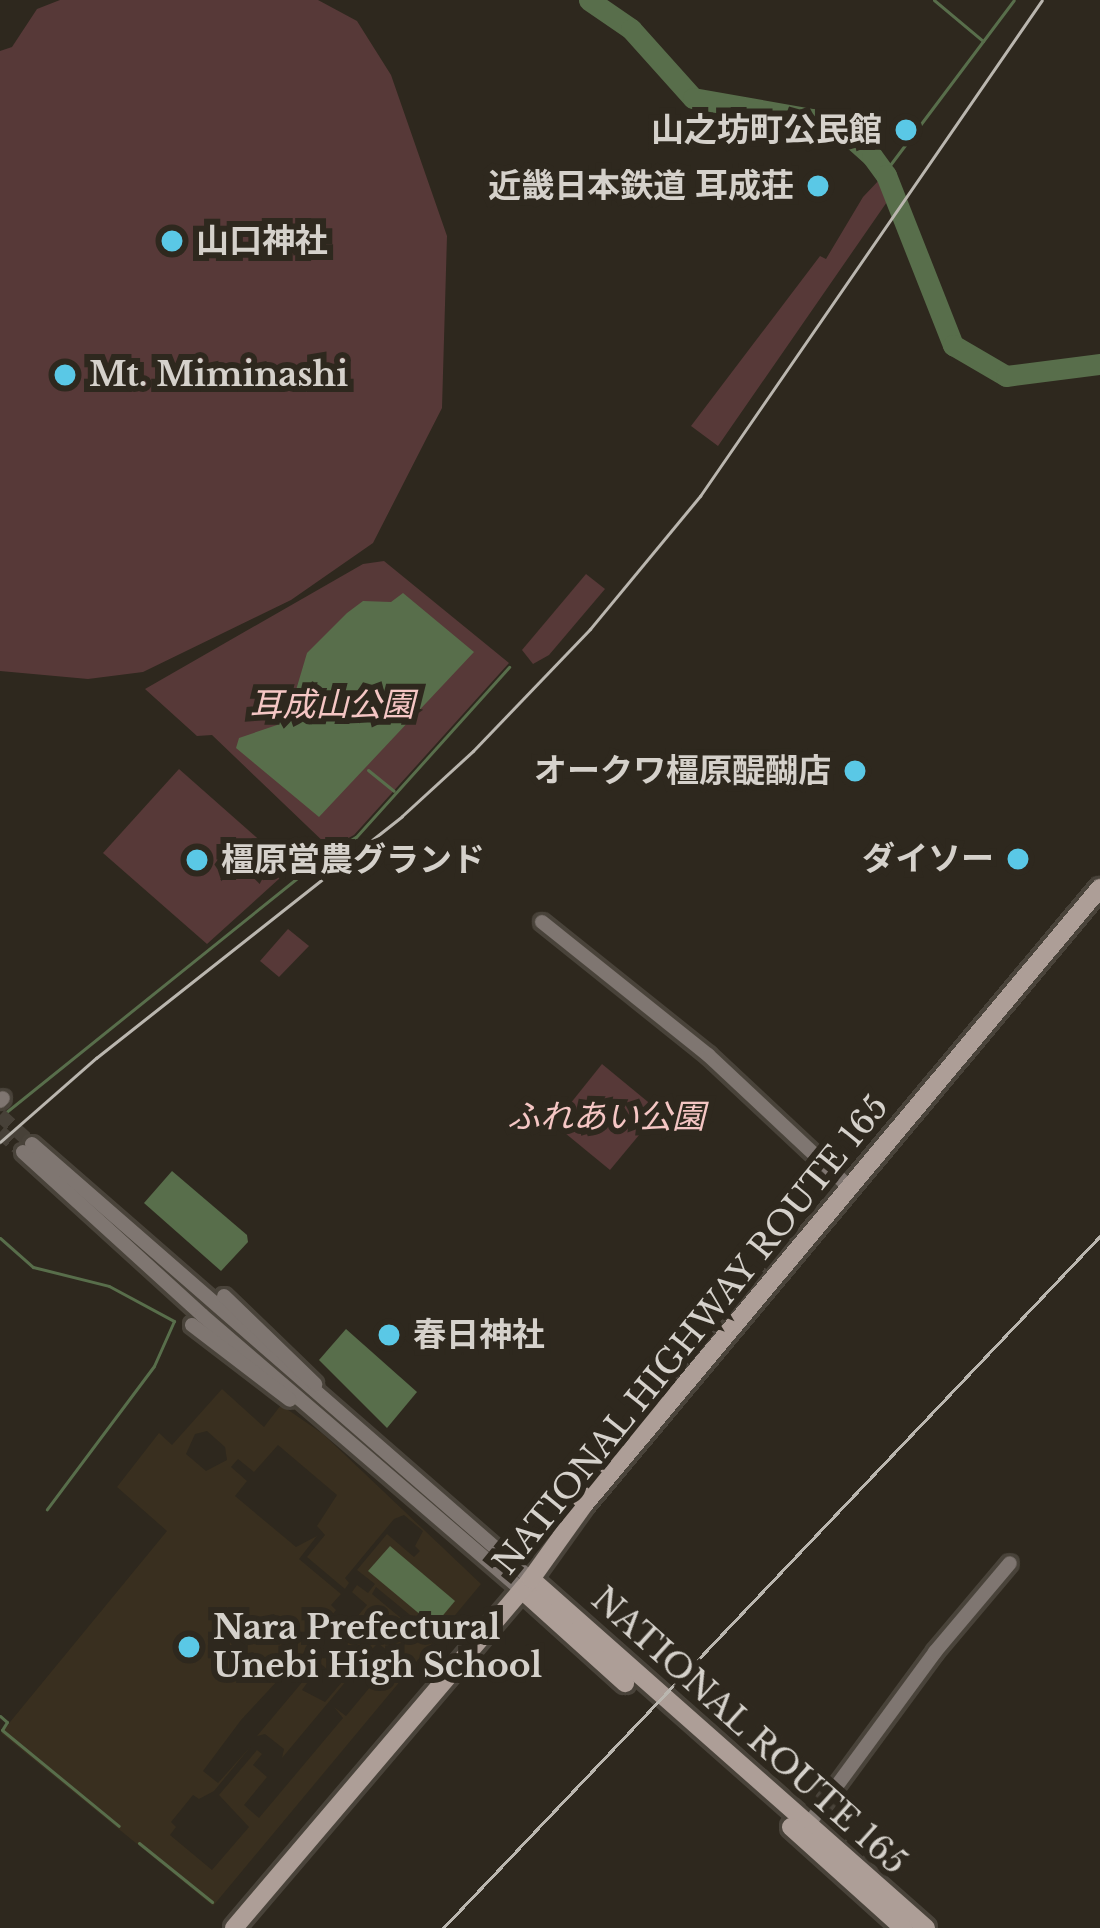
<!DOCTYPE html>
<meta charset="utf-8">
<style>
body{margin:0}
#map{position:relative;width:1100px;height:1928px;overflow:hidden;background:#2e281e;font-family:"Libre Baskerville","Noto Sans JP",serif}
div>[style]{position:absolute}
.built>*{inset:0;background:#392f1f}
.green>*{inset:0;background:#573938}
.water>*{inset:0;background:#586e4b}
.stream>*{height:3px;margin:-1.5px;padding:0 1.5px;transform-origin:1.5px;border-radius:1.5px;background:#586e4b}
.river>*{height:21px;margin:-10.5px;padding:0 10.5px;transform-origin:10.5px;border-radius:10.5px;background:#586e4b}
.secondary-tunnel>*{height:14px;margin-top:-7px;transform-origin:0;background:repeating-linear-gradient(90deg,#474138 0 14px,transparent 0 21px)}
.roads{filter:drop-shadow(3px 0 #49433a) drop-shadow(-3px 0 #49433a) drop-shadow(0 3px #49433a) drop-shadow(0 -3px #49433a)}
.secondary>*{height:14px;margin:-7px;padding:0 7px;transform-origin:7px;border-radius:7px;background:#7f7671}
.highway>*{height:18px;margin:-9px;padding:0 9px;transform-origin:9px;border-radius:9px;background:#ad9e97}
.rail>*{height:3px;margin:-1.5px;padding:0 1.5px;transform-origin:1.5px;border-radius:1.5px;background:#bab6af}
.dots>*{width:33px;height:33px;translate:-50% -50%;box-sizing:border-box;border:6px solid #2e281e;border-radius:50%}
span{translate:-50% -50%;white-space:nowrap;text-align:center;line-height:1.15;-webkit-text-stroke:12px #2e281e;paint-order:stroke}
.poi-label{font-size:33px;color:#d5d1cb;font-weight:700}
.right{translate:-100% -50%;text-align:right}
.left{translate:0 -50%;text-align:left}
.park-label{font-size:33px;color:#f5c6c4;font-style:italic}
.street-label{font-size:33px;color:#d5d1cb}
</style>
<div id="map">
<div class="built">
<i style="clip-path:polygon(evenodd,222px 1389px,264px 1427px,281px 1405px,323px 1434px,481px 1584px,213px 1906px,1px 1733px,167px 1531px,117px 1487px,159px 1433px,172px 1445px,222px 1389px,207px 1431px,225px 1447px,227px 1460px,206px 1471px,186px 1454px,195px 1434px,207px 1431px,222px 1389px,278px 1445px,337px 1495px,317px 1526px,325px 1535px,307px 1557px,345px 1589px,349px 1583px,345px 1578px,394px 1519px,404px 1515px,423px 1531px,415px 1546px,420px 1551px,414px 1557px,387px 1534px,357px 1570px,375px 1584px,368px 1593px,357px 1585px,352px 1592px,367px 1605px,257px 1736px,265px 1734px,284px 1749px,282px 1758px,347px 1680px,345px 1677px,378px 1643px,395px 1657px,346px 1716px,334px 1707px,343px 1718px,259px 1818px,244px 1805px,267px 1777px,253px 1765px,262px 1754px,257px 1750px,219px 1795px,249px 1827px,212px 1870px,170px 1835px,176px 1827px,171px 1822px,193px 1795px,199px 1799px,214px 1791px,252px 1745px,218px 1783px,203px 1771px,241px 1720px,304px 1652px,336px 1610px,331px 1605px,341px 1594px,299px 1559px,317px 1536px,296px 1547px,235px 1496px,247px 1481px,231px 1467px,238px 1459px,254px 1472px,278px 1445px,222px 1389px,376px 1587px,432px 1633px,433px 1638px,426px 1639px,372px 1594px,376px 1587px,222px 1389px,321px 1664px,342px 1682px,325px 1702px,302px 1690px,321px 1664px)"></i>
</div>
<div class="green">
<i style="clip-path:polygon(60px 0,318px 0,357px 21px,391px 75px,447px 236px,442px 408px,373px 543px,291px 600px,143px 672px,88px 679px,0 671px,0 51px,12px 47px,37px 9px)"></i>
<i style="clip-path:polygon(881px 178px,889px 199px,718px 446px,691px 426px,820px 256px,826px 259px,863px 197px)"></i>
<i style="clip-path:polygon(384px 561px,509px 663px,354px 835px,330px 848px,212px 735px,197px 736px,145px 689px,363px 564px)"></i>
<i style="clip-path:polygon(586px 574px,605px 589px,549px 655px,533px 664px,522px 650px)"></i>
<i style="clip-path:polygon(179px 769px,291px 868px,207px 944px,103px 853px)"></i>
<i style="clip-path:polygon(288px 929px,309px 946px,279px 977px,260px 961px)"></i>
<i style="clip-path:polygon(602px 1064px,659px 1111px,610px 1170px,554px 1124px)"></i>
</div>
<div class="water">
<i style="clip-path:polygon(403px 593px,474px 652px,319px 817px,236px 748px,239px 738px,277px 725px,291px 707px,307px 653px,347px 613px,363px 601px,391px 602px)"></i>
<i style="clip-path:polygon(172px 1171px,247px 1235px,248px 1242px,221px 1271px,144px 1203px)"></i>
<i style="clip-path:polygon(346px 1329px,417px 1392px,387px 1428px,319px 1360px)"></i>
<i style="clip-path:polygon(390px 1546px,455px 1601px,434px 1626px,368px 1571px)"></i>
</div>
<div class="stream">
<i style="left:934px;top:0;width:64px;rotate:39.9deg"></i>
<i style="left:884px;top:173px;width:216px;rotate:-53.1deg"></i>
<i style="left:368px;top:770px;width:33px;rotate:39deg"></i>
<i style="left:0;top:1117px;width:417px;rotate:-38.8deg"></i>
<i style="left:325px;top:856px;width:36px;rotate:-32deg"></i>
<i style="left:356px;top:837px;width:229px;rotate:-48deg"></i>
<i style="left:0;top:1238px;width:44px;rotate:41.3deg"></i>
<i style="left:33px;top:1267px;width:78px;rotate:14deg"></i>
<i style="left:109px;top:1286px;width:74px;rotate:28.3deg"></i>
<i style="left:174px;top:1321px;width:49px;rotate:114deg"></i>
<i style="left:154px;top:1366px;width:179px;rotate:126.8deg"></i>
<i style="left:0;top:1716px;width:9px;rotate:41deg"></i>
<i style="left:7px;top:1722px;width:9px;rotate:122deg"></i>
<i style="left:2px;top:1730px;width:151px;rotate:39.4deg"></i>
<i style="left:139px;top:1843px;width:94px;rotate:38.9deg"></i>
</div>
<div class="river">
<i style="left:589px;top:0;width:51px;rotate:34.6deg"></i>
<i style="left:631px;top:29px;width:93px;rotate:48.1deg"></i>
<i style="left:693px;top:98px;width:121px;rotate:10deg"></i>
<i style="left:812px;top:119px;width:47px;rotate:26.6deg"></i>
<i style="left:854px;top:140px;width:24px;rotate:42deg"></i>
<i style="left:872px;top:156px;width:24px;rotate:54deg"></i>
<i style="left:886px;top:175px;width:183px;rotate:68.5deg"></i>
<i style="left:953px;top:345px;width:61px;rotate:30.3deg"></i>
<i style="left:1006px;top:376px;width:95px;rotate:-7.3deg"></i>
</div>
<div class="secondary-tunnel">
<i style="left:0;top:1115px;width:43px;rotate:42.2deg"></i>
<i style="left:0;top:1132px;width:30px;rotate:41deg"></i>
</div>
<div class="roads">
<div class="secondary">
<i style="left:542px;top:922px;width:213px;rotate:38.7deg"></i>
<i style="left:708px;top:1055px;width:193px;rotate:43.1deg"></i>
<i style="left:0;top:1101px;width:4px;rotate:-45deg"></i>
<i style="left:32px;top:1144px;width:662px;rotate:41.08deg"></i>
<i style="left:23px;top:1152px;width:242px;rotate:42.3deg"></i>
<i style="left:202px;top:1315px;width:422px;rotate:40.7deg"></i>
<i style="left:224px;top:1296px;width:127px;rotate:44deg"></i>
<i style="left:192px;top:1325px;width:123px;rotate:37.4deg"></i>
<i style="left:808px;top:1825px;width:215px;rotate:-53.7deg"></i>
<i style="left:935px;top:1652px;width:116px;rotate:-49.9deg"></i>
</div>
<div class="highway">
<i style="left:531px;top:1579px;width:527px;rotate:41.46deg"></i>
<i style="left:522px;top:1590px;width:139px;rotate:42.1deg"></i>
<i style="left:791px;top:1827px;width:151px;rotate:42deg"></i>
<i style="left:234px;top:1928px;width:458px;rotate:-49.6deg"></i>
<i style="left:531px;top:1579px;width:90px;rotate:-54.5deg"></i>
<i style="left:583px;top:1506px;width:806px;rotate:-50.09deg"></i>
</div>
</div>
<div class="rail">
<i style="left:0;top:1142px;width:128px;rotate:-41.2deg"></i>
<i style="left:96px;top:1058px;width:390px;rotate:-38.3deg"></i>
<i style="left:402px;top:816px;width:96px;rotate:-42.5deg"></i>
<i style="left:473px;top:751px;width:169px;rotate:-46.2deg"></i>
<i style="left:590px;top:629px;width:173px;rotate:-50.4deg"></i>
<i style="left:700px;top:496px;width:602px;rotate:-55.41deg"></i>
<i style="left:443px;top:1928px;width:954px;rotate:-46.49deg"></i>
</div>
<div class="dots">
<i style="left:906px;top:130px;background:#5ac8e6"></i>
<i style="left:818px;top:186px;background:#5ac8e6"></i>
<i style="left:172px;top:241px;background:#5ac8e6"></i>
<i style="left:65px;top:375px;background:#5ac8e6"></i>
<i style="left:855px;top:771px;background:#5ac8e6"></i>
<i style="left:1018px;top:859px;background:#5ac8e6"></i>
<i style="left:197px;top:860px;background:#5ac8e6"></i>
<i style="left:389px;top:1335px;background:#5ac8e6"></i>
<i style="left:189px;top:1647px;background:#5ac8e6"></i>
</div>
<div class="poi-label">
<span class="right" style="left:882px;top:130px">山之坊町公民館</span>
<span class="right" style="left:794px;top:186px">近畿日本鉄道 耳成荘</span>
<span class="left" style="left:196px;top:241px">山口神社</span>
<span class="left" style="left:89px;top:375px">Mt. Miminashi</span>
<span class="right" style="left:831px;top:771px">オークワ橿原醍醐店</span>
<span class="right" style="left:994px;top:859px">ダイソー</span>
<span class="left" style="left:221px;top:860px">橿原営農グランド</span>
<span class="left" style="left:413px;top:1335px">春日神社</span>
<span class="left" style="left:213px;top:1647px">Nara Prefectural<br>Unebi High School</span>
</div>
<div class="park-label">
<span style="left:332px;top:705px">耳成山公園</span>
<span style="left:606px;top:1117px">ふれあい公園</span>
</div>
<div class="street-label">
<span style="left:691px;top:1335px;rotate:-51deg">NATIONAL HIGHWAY ROUTE 165</span>
<span style="left:749px;top:1731px;rotate:42deg">NATIONAL ROUTE 165</span>
</div>
</div>
